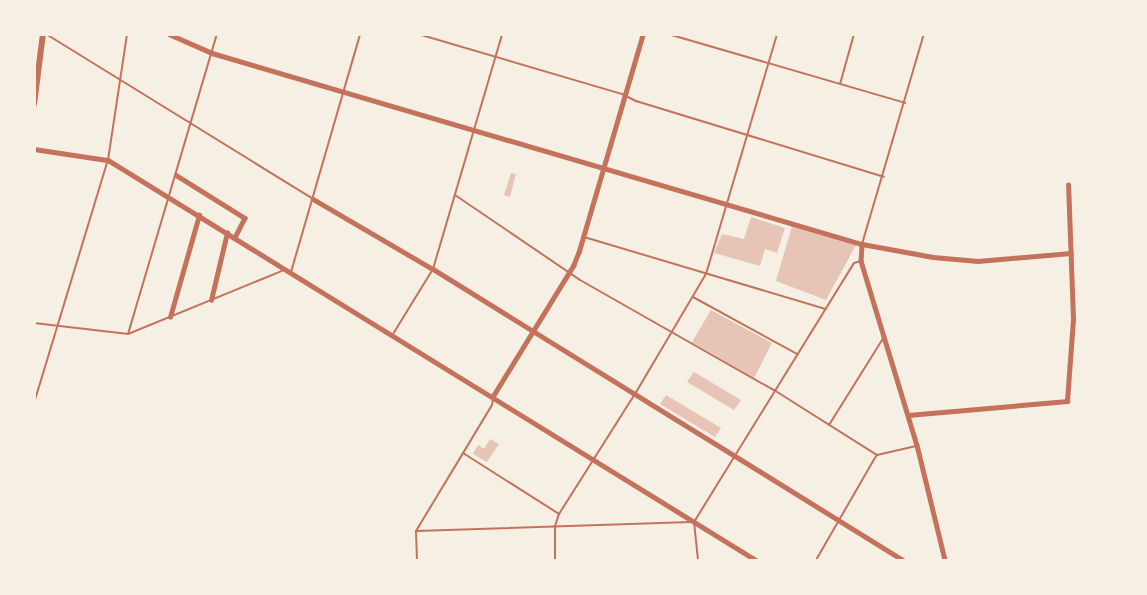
<!DOCTYPE html>
<style>
body{margin:0}
#map{position:relative;width:1147px;height:595px;overflow:hidden;background:#f6efe4;font-family:Barlow,sans-serif}
div>[style]{position:absolute}
.building>*{inset:0;background:#e6c5b7}
.service>*{height:2px;margin:-1px;padding:0 1px;transform-origin:1px;border-radius:1px;background:#c5725c}
.minor>*{height:4.5px;margin:-2.25px;padding:0 2.25px;transform-origin:2.25px;border-radius:2.25px;background:#c5725c}
.tertiary>*{height:6px;margin:-3px;padding:0 3px;transform-origin:3px;border-radius:3px;background:#c5725c}
span{translate:-50% -50%;white-space:nowrap;text-align:center;line-height:1.15;-webkit-text-stroke:4.5px #f6efe4;paint-order:stroke}
.frame{position:absolute;inset:0;border:36px solid #f6efe4;pointer-events:none}
</style>
<div id="map">
<div class="building">
<i style="clip-path:polygon(511px 173px,516px 174px,510px 197px,504px 195px)"></i>
<i style="clip-path:polygon(751px 217px,785px 228px,777px 253px,765px 249px,760px 266px,714px 253px,722px 234px,744px 239px)"></i>
<i style="clip-path:polygon(792px 226px,856px 245px,826px 300px,776px 281px)"></i>
<i style="clip-path:polygon(711px 310px,772px 343px,754px 378px,692px 342px)"></i>
<i style="clip-path:polygon(694px 372px,741px 400px,734px 410px,687px 382px)"></i>
<i style="clip-path:polygon(666px 395px,721px 428px,715px 437px,660px 404px)"></i>
<i style="clip-path:polygon(490px 439px,499px 444px,487px 462px,473px 454px,478px 445px,484px 449px)"></i>
</div>
<div class="service">
<i style="left:46px;top:34px;width:312px;rotate:31.7deg"></i>
<i style="left:418px;top:34px;width:213px;rotate:16.4deg"></i>
<i style="left:622px;top:94px;width:16px;rotate:27deg"></i>
<i style="left:636px;top:101px;width:259px;rotate:17deg"></i>
<i style="left:668px;top:34px;width:247px;rotate:16.2deg"></i>
<i style="left:840px;top:84px;width:52px;rotate:-74.4deg"></i>
<i style="left:455px;top:195px;width:151px;rotate:34.2deg"></i>
<i style="left:580px;top:280px;width:223px;rotate:29.6deg"></i>
<i style="left:774px;top:390px;width:122px;rotate:32.3deg"></i>
<i style="left:584px;top:237px;width:252px;rotate:16.6deg"></i>
<i style="left:862px;top:244px;width:219px;rotate:-73.6deg"></i>
<i style="left:291px;top:272px;width:248px;rotate:-73.8deg"></i>
<i style="left:693px;top:297px;width:119px;rotate:28.7deg"></i>
<i style="left:34px;top:323px;width:95px;rotate:6.7deg"></i>
<i style="left:128px;top:334px;width:169px;rotate:-22.3deg"></i>
<i style="left:128px;top:334px;width:313px;rotate:-73.5deg"></i>
<i style="left:393px;top:334px;width:76px;rotate:-58.4deg"></i>
<i style="left:433px;top:269px;width:245px;rotate:-73.6deg"></i>
<i style="left:34px;top:403px;width:254px;rotate:-73.1deg"></i>
<i style="left:108px;top:160px;width:127px;rotate:-81.4deg"></i>
<i style="left:829px;top:425px;width:104px;rotate:-58deg"></i>
<i style="left:463px;top:453px;width:114px;rotate:32.4deg"></i>
<i style="left:877px;top:455px;width:39px;rotate:-13deg"></i>
<i style="left:416px;top:531px;width:275px;rotate:-1.9deg"></i>
<i style="left:417px;top:560px;width:29px;rotate:-92deg"></i>
<i style="left:416px;top:531px;width:147px;rotate:-58.9deg"></i>
<i style="left:492px;top:405px;width:6px;rotate:-81deg"></i>
<i style="left:555px;top:560px;width:34px;rotate:-90deg"></i>
<i style="left:555px;top:526px;width:13px;rotate:-72deg"></i>
<i style="left:559px;top:514px;width:142px;rotate:-57.7deg"></i>
<i style="left:635px;top:394px;width:139px;rotate:-59.4deg"></i>
<i style="left:706px;top:274px;width:250px;rotate:-73.5deg"></i>
<i style="left:698px;top:560px;width:38px;rotate:-96deg"></i>
<i style="left:694px;top:522px;width:304px;rotate:-58.3deg"></i>
<i style="left:854px;top:263px;width:7px;rotate:-16deg"></i>
<i style="left:816px;top:560px;width:120px;rotate:-60deg"></i>
</div>
<div class="minor">
<i style="left:169px;top:34px;width:47px;rotate:23.8deg"></i>
<i style="left:212px;top:53px;width:677px;rotate:16.38deg"></i>
<i style="left:862px;top:244px;width:72px;rotate:10.4deg"></i>
<i style="left:933px;top:257px;width:45px;rotate:5.1deg"></i>
<i style="left:978px;top:261px;width:93px;rotate:-4.9deg"></i>
<i style="left:34px;top:149px;width:75px;rotate:8.5deg"></i>
<i style="left:108px;top:160px;width:762px;rotate:31.69deg"></i>
<i style="left:176px;top:175px;width:81px;rotate:31.9deg"></i>
<i style="left:245px;top:218px;width:22px;rotate:117deg"></i>
<i style="left:313px;top:199px;width:139px;rotate:30.3deg"></i>
<i style="left:433px;top:269px;width:553px;rotate:31.76deg"></i>
<i style="left:862px;top:244px;width:17px;rotate:93deg"></i>
<i style="left:861px;top:261px;width:192px;rotate:73.1deg"></i>
<i style="left:917px;top:445px;width:118px;rotate:76.3deg"></i>
<i style="left:211px;top:300px;width:69px;rotate:-76.6deg"></i>
<i style="left:170px;top:317px;width:106px;rotate:-74.1deg"></i>
<i style="left:493px;top:396px;width:153px;rotate:-58.4deg"></i>
<i style="left:573px;top:266px;width:16px;rotate:-68deg"></i>
<i style="left:579px;top:251px;width:226px;rotate:-73.6deg"></i>
<i style="left:908px;top:415px;width:160px;rotate:-5deg"></i>
<i style="left:1067px;top:401px;width:82px;rotate:-85.8deg"></i>
<i style="left:1073px;top:319px;width:134px;rotate:-92.1deg"></i>
</div>
<div class="tertiary">
<i style="left:34px;top:104px;width:71px;rotate:-82.7deg"></i>
</div>
<div class="frame"></div>
</div>
